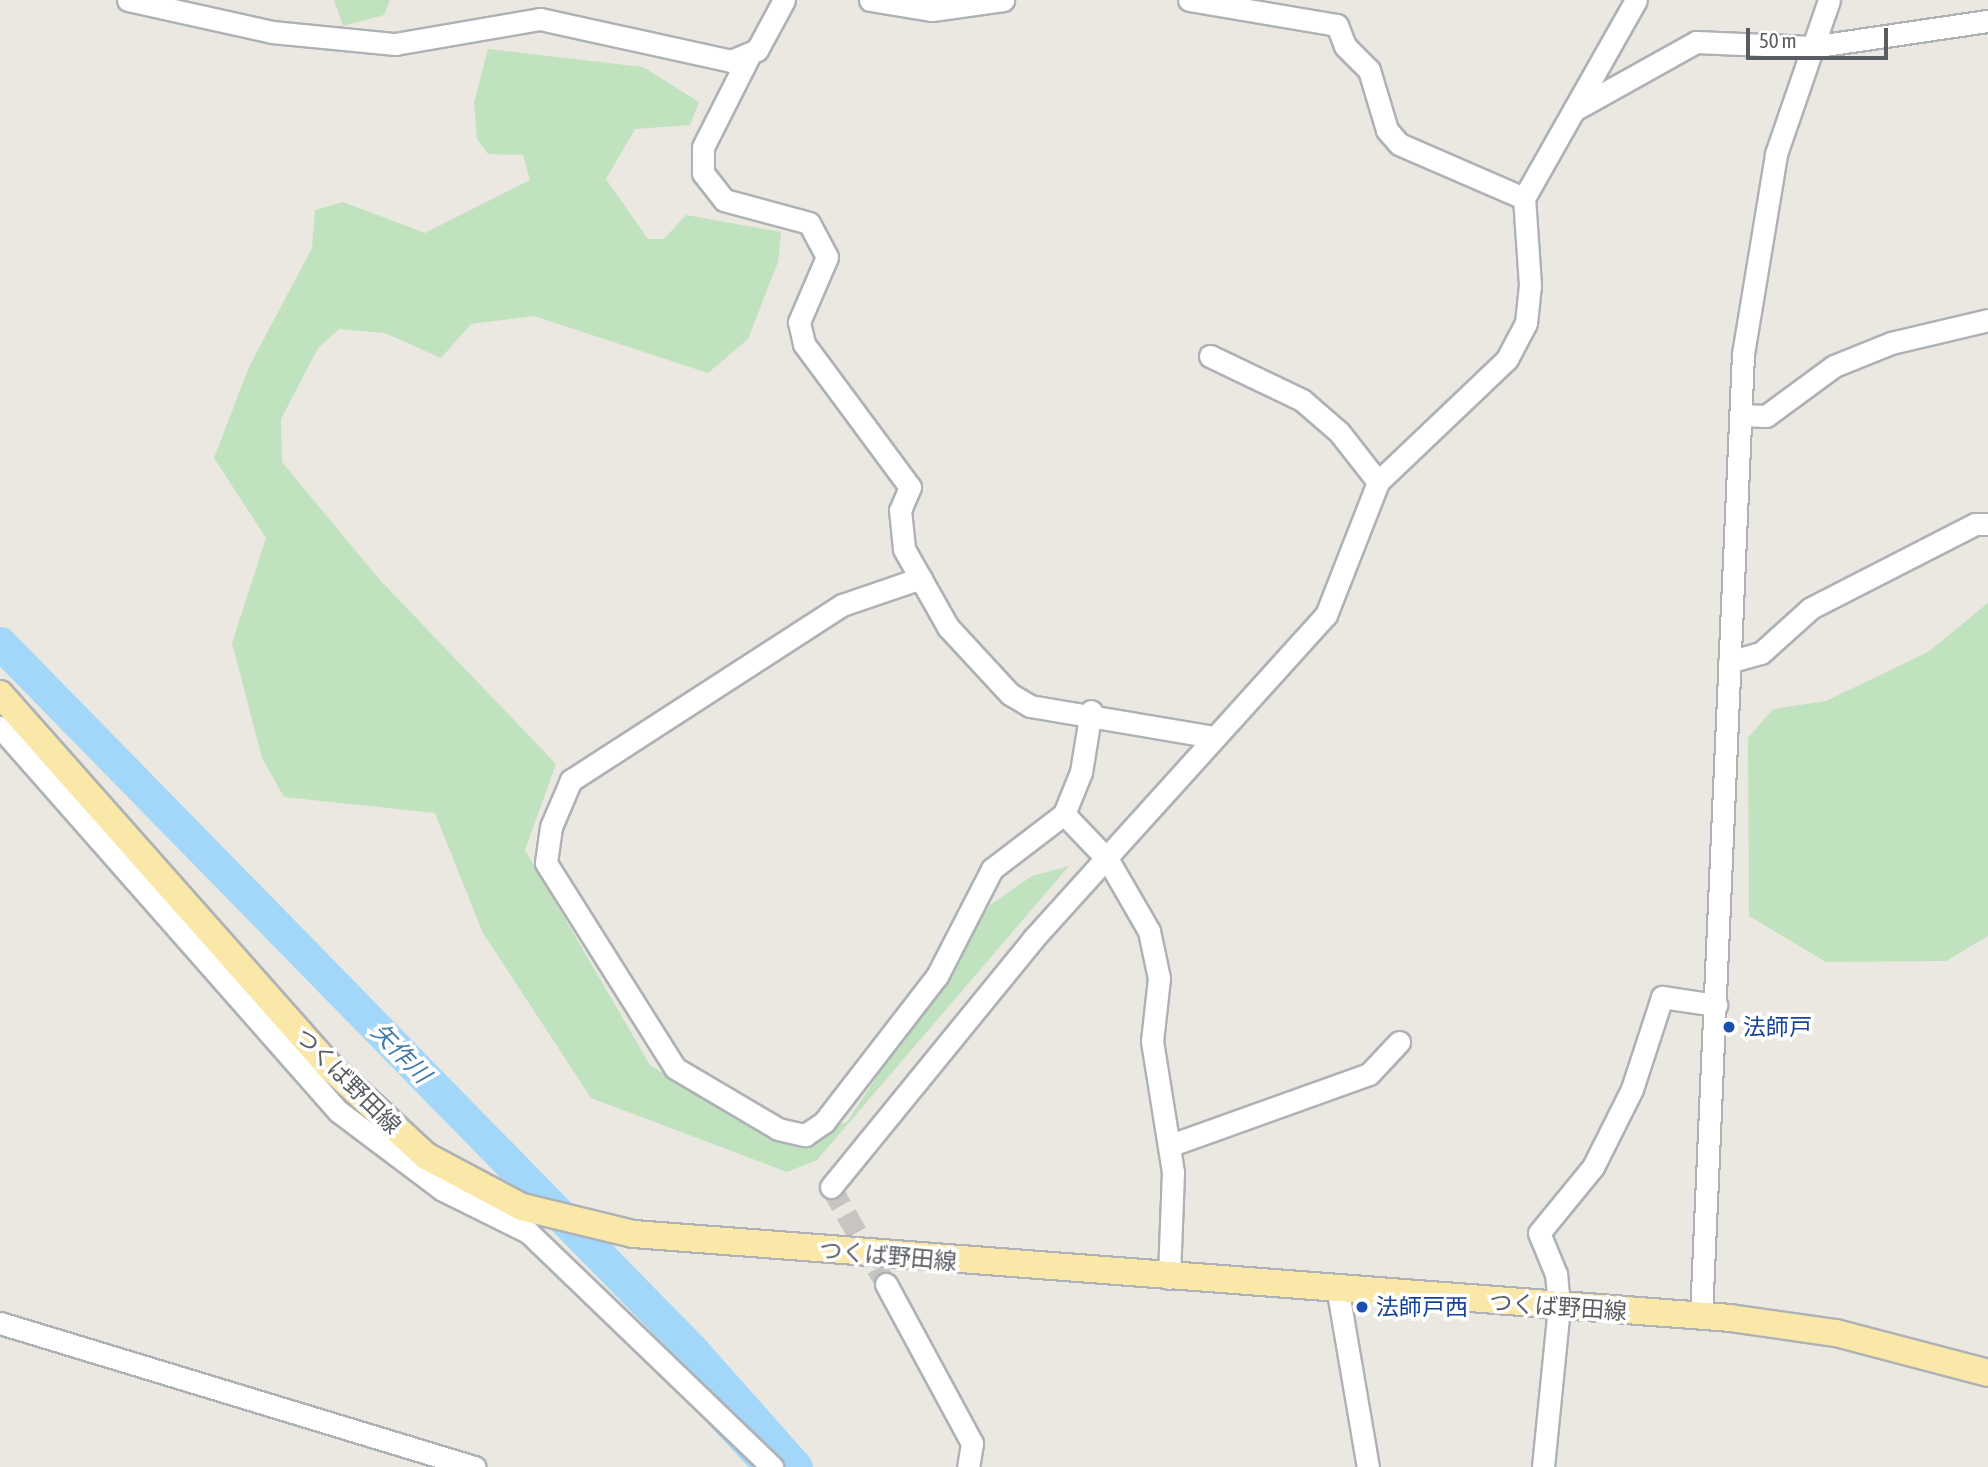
<!DOCTYPE html>
<meta charset="utf-8">
<style>
body{margin:0}
#map{position:relative;width:1988px;height:1467px;overflow:hidden;background:#ebe8e1;font-family:"Asap Condensed","Noto Sans JP",sans-serif}
div>[style]{position:absolute}
.green>*{inset:0;background:#c0e2be}
.stream>*{height:5px;margin:-2.5px;padding:0 2.5px;transform-origin:2.5px;border-radius:2.5px;background:#a3d7f9}
.river>*{height:33px;margin:-16.5px;padding:0 16.5px;transform-origin:16.5px;border-radius:16.5px;background:#a3d7f9}
.minor-tunnel>*{height:21px;margin-top:-10.5px;transform-origin:0;background:repeating-linear-gradient(90deg,#c6c5c1 0 21px,transparent 0 31px)}
.roads{filter:drop-shadow(2px 0 #aeb2b6) drop-shadow(-2px 0 #aeb2b6) drop-shadow(0 2px #aeb2b6) drop-shadow(0 -2px #aeb2b6)}
.minor>*{height:21px;margin:-10.5px;padding:0 10.5px;transform-origin:10.5px;border-radius:10.5px;background:#fff}
.major>*{height:26px;margin:-13px;padding:0 13px;transform-origin:13px;border-radius:13px;background:#f9e8a8}
.dots>*{width:19px;height:19px;translate:-50% -50%;box-sizing:border-box;border:4px solid #fff;border-radius:50%}
span{translate:-50% -50%;white-space:nowrap;text-align:center;line-height:1.15;-webkit-text-stroke:7px #fff;paint-order:stroke}
.transit-label{font-size:23px;color:#164399}
.left{translate:0 -50%;text-align:left}
.street-label{font-size:23px;color:#595d61}
.water-label{font-size:24px;color:#4279a8;font-style:italic}
.scale{position:absolute;left:1746px;top:28px;width:142px;height:32px;box-sizing:border-box;border:4px solid #595d61;border-top:0;padding-left:9px;font-size:21px;line-height:24px;white-space:nowrap;color:#595d61;-webkit-text-stroke:5px #fff;paint-order:stroke}
</style>
<div id="map">
<div class="green">
<i style="clip-path:polygon(334px 0,390px 0,384px 15px,343px 26px)"></i>
<i style="clip-path:polygon(488px 49px,643px 67px,699px 102px,690px 125px,635px 129px,606px 179px,648px 239px,664px 239px,686px 215px,781px 232px,778px 262px,748px 339px,708px 373px,534px 316px,471px 324px,441px 358px,385px 333px,339px 329px,318px 348px,281px 419px,282px 462px,379px 579px,556px 764px,525px 850px,650px 1065px,772px 1141px,847px 1122px,990px 905px,1032px 876px,1069px 866px,817px 1160px,787px 1172px,591px 1098px,483px 933px,435px 813px,284px 797px,262px 758px,232px 643px,266px 538px,214px 458px,249px 367px,312px 248px,315px 210px,343px 202px,425px 233px,530px 180px,523px 155px,488px 154px,477px 139px,474px 103px)"></i>
<i style="clip-path:polygon(1988px 603px,1988px 936px,1946px 961px,1826px 962px,1749px 916px,1748px 738px,1773px 709px,1826px 701px,1928px 652px)"></i>
</div>
<div class="stream">
<i style="left:706px;top:1418px;width:67px;rotate:46.8deg"></i>
</div>
<div class="river">
<i style="left:0;top:643px;width:991px;rotate:45.61deg"></i>
<i style="left:693px;top:1351px;width:155px;rotate:48.4deg"></i>
</div>
<div class="minor-tunnel">
<i style="left:831px;top:1187px;width:112px;rotate:60.4deg"></i>
</div>
<div class="roads">
<div class="minor">
<i style="left:128px;top:0;width:148px;rotate:12.5deg"></i>
<i style="left:272px;top:32px;width:124px;rotate:5.6deg"></i>
<i style="left:395px;top:44px;width:147px;rotate:-9.8deg"></i>
<i style="left:540px;top:19px;width:196px;rotate:12.4deg"></i>
<i style="left:731px;top:61px;width:28px;rotate:-23deg"></i>
<i style="left:757px;top:50px;width:57px;rotate:-61.6deg"></i>
<i style="left:870px;top:0;width:63px;rotate:9.2deg"></i>
<i style="left:932px;top:10px;width:72px;rotate:-8deg"></i>
<i style="left:1189px;top:0;width:150px;rotate:9.6deg"></i>
<i style="left:1337px;top:25px;width:22px;rotate:69deg"></i>
<i style="left:1345px;top:46px;width:34px;rotate:45deg"></i>
<i style="left:1369px;top:70px;width:63px;rotate:73.3deg"></i>
<i style="left:1387px;top:130px;width:18px;rotate:49deg"></i>
<i style="left:1399px;top:144px;width:136px;rotate:23.4deg"></i>
<i style="left:749px;top:56px;width:102px;rotate:116.8deg"></i>
<i style="left:703px;top:147px;width:26px;rotate:90deg"></i>
<i style="left:703px;top:173px;width:34px;rotate:52deg"></i>
<i style="left:724px;top:200px;width:88px;rotate:15.1deg"></i>
<i style="left:809px;top:223px;width:38px;rotate:62deg"></i>
<i style="left:827px;top:257px;width:71px;rotate:113.3deg"></i>
<i style="left:799px;top:322px;width:23px;rotate:77deg"></i>
<i style="left:804px;top:344px;width:178px;rotate:53.5deg"></i>
<i style="left:910px;top:487px;width:25px;rotate:113deg"></i>
<i style="left:900px;top:510px;width:39px;rotate:84deg"></i>
<i style="left:904px;top:549px;width:90px;rotate:60.6deg"></i>
<i style="left:948px;top:627px;width:91px;rotate:47.2deg"></i>
<i style="left:1010px;top:694px;width:23px;rotate:31deg"></i>
<i style="left:1030px;top:706px;width:187px;rotate:9.6deg"></i>
<i style="left:1574px;top:110px;width:140px;rotate:-29.1deg"></i>
<i style="left:1696px;top:42px;width:115px;rotate:2.5deg"></i>
<i style="left:1811px;top:47px;width:179px;rotate:-8.4deg"></i>
<i style="left:1210px;top:356px;width:102px;rotate:25.6deg"></i>
<i style="left:1302px;top:400px;width:49px;rotate:40.9deg"></i>
<i style="left:1339px;top:432px;width:63px;rotate:52deg"></i>
<i style="left:1740px;top:415px;width:26px;rotate:2deg"></i>
<i style="left:1766px;top:416px;width:84px;rotate:-36.3deg"></i>
<i style="left:1834px;top:366px;width:61px;rotate:-22deg"></i>
<i style="left:1891px;top:343px;width:100px;rotate:-13.3deg"></i>
<i style="left:921px;top:578px;width:83px;rotate:161.1deg"></i>
<i style="left:842px;top:605px;width:323px;rotate:147.1deg"></i>
<i style="left:571px;top:780px;width:51px;rotate:113.1deg"></i>
<i style="left:551px;top:827px;width:36px;rotate:98deg"></i>
<i style="left:546px;top:863px;width:242px;rotate:57.8deg"></i>
<i style="left:675px;top:1068px;width:120px;rotate:30.6deg"></i>
<i style="left:778px;top:1129px;width:28px;rotate:13deg"></i>
<i style="left:805px;top:1135px;width:23px;rotate:-34deg"></i>
<i style="left:824px;top:1122px;width:185px;rotate:-52.3deg"></i>
<i style="left:937px;top:976px;width:120px;rotate:-62.8deg"></i>
<i style="left:992px;top:869px;width:91px;rotate:-37.4deg"></i>
<i style="left:1729px;top:662px;width:33px;rotate:-16deg"></i>
<i style="left:1761px;top:653px;width:67px;rotate:-42deg"></i>
<i style="left:1811px;top:608px;width:184px;rotate:-27.1deg"></i>
<i style="left:1975px;top:524px;width:13px"></i>
<i style="left:1091px;top:711px;width:62px;rotate:99.3deg"></i>
<i style="left:1081px;top:772px;width:45px;rotate:112deg"></i>
<i style="left:1064px;top:814px;width:64px;rotate:46.3deg"></i>
<i style="left:1108px;top:860px;width:82px;rotate:60deg"></i>
<i style="left:1149px;top:931px;width:48px;rotate:78deg"></i>
<i style="left:1159px;top:978px;width:63px;rotate:96.3deg"></i>
<i style="left:1152px;top:1041px;width:133px;rotate:80.9deg"></i>
<i style="left:1173px;top:1172px;width:106px;rotate:92.2deg"></i>
<i style="left:0;top:727px;width:512px;rotate:48.65deg"></i>
<i style="left:338px;top:1111px;width:131px;rotate:37deg"></i>
<i style="left:443px;top:1190px;width:95px;rotate:26.3deg"></i>
<i style="left:528px;top:1232px;width:339px;rotate:43.9deg"></i>
<i style="left:1171px;top:1145px;width:210px;rotate:-19.7deg"></i>
<i style="left:1369px;top:1074px;width:44px;rotate:-46.8deg"></i>
<i style="left:831px;top:1187px;width:320px;rotate:-50.8deg"></i>
<i style="left:1033px;top:939px;width:437px;rotate:-47.9deg"></i>
<i style="left:1326px;top:615px;width:143px;rotate:-68.6deg"></i>
<i style="left:1378px;top:482px;width:178px;rotate:-43.6deg"></i>
<i style="left:1507px;top:359px;width:41px;rotate:-62.2deg"></i>
<i style="left:1526px;top:323px;width:38px;rotate:-84deg"></i>
<i style="left:1530px;top:285px;width:87px;rotate:-93.9deg"></i>
<i style="left:1524px;top:198px;width:227px;rotate:-60.5deg"></i>
<i style="left:886px;top:1284px;width:181px;rotate:61.6deg"></i>
<i style="left:972px;top:1443px;width:24px;rotate:99deg"></i>
<i style="left:1338px;top:1292px;width:178px;rotate:80.3deg"></i>
<i style="left:1701px;top:1316px;width:963px;rotate:-87.5deg"></i>
<i style="left:1743px;top:354px;width:203px;rotate:-80.6deg"></i>
<i style="left:1776px;top:154px;width:163px;rotate:-71deg"></i>
<i style="left:0;top:1323px;width:496px;rotate:16.9deg"></i>
<i style="left:1543px;top:1467px;width:161px;rotate:-84.3deg"></i>
<i style="left:1559px;top:1307px;width:33px;rotate:-95deg"></i>
<i style="left:1556px;top:1274px;width:44px;rotate:-112.5deg"></i>
<i style="left:1539px;top:1233px;width:85px;rotate:-50.7deg"></i>
<i style="left:1593px;top:1167px;width:87px;rotate:-63.4deg"></i>
<i style="left:1632px;top:1089px;width:97px;rotate:-71.9deg"></i>
<i style="left:1662px;top:997px;width:55px;rotate:8.4deg"></i>
</div>
<div class="major">
<i style="left:0;top:694px;width:495px;rotate:48.5deg"></i>
<i style="left:328px;top:1065px;width:134px;rotate:42.9deg"></i>
<i style="left:426px;top:1156px;width:109px;rotate:28deg"></i>
<i style="left:522px;top:1207px;width:115px;rotate:13.6deg"></i>
<i style="left:634px;top:1234px;width:1099px;rotate:4.38deg"></i>
<i style="left:1730px;top:1318px;width:107px;rotate:8.1deg"></i>
<i style="left:1836px;top:1333px;width:157px;rotate:14.7deg"></i>
</div>
</div>
<div class="dots">
<i style="left:1729px;top:1027px;background:#1a4fb4"></i>
<i style="left:1362px;top:1307px;background:#1a4fb4"></i>
</div>
<div class="transit-label">
<span class="left" style="left:1743px;top:1027px">法師戸</span>
<span class="left" style="left:1376px;top:1307px">法師戸西</span>
</div>
<div class="street-label">
<span style="left:348px;top:1081px;rotate:45deg">つくば野田線</span>
<span style="left:888px;top:1256px;rotate:5deg">つくば野田線</span>
<span style="left:1558px;top:1307px;rotate:4deg">つくば野田線</span>
</div>
<div class="water-label">
<span style="left:401px;top:1053px;rotate:46deg">矢作川</span>
</div>
<div class="scale">50 m</div>
</div>
